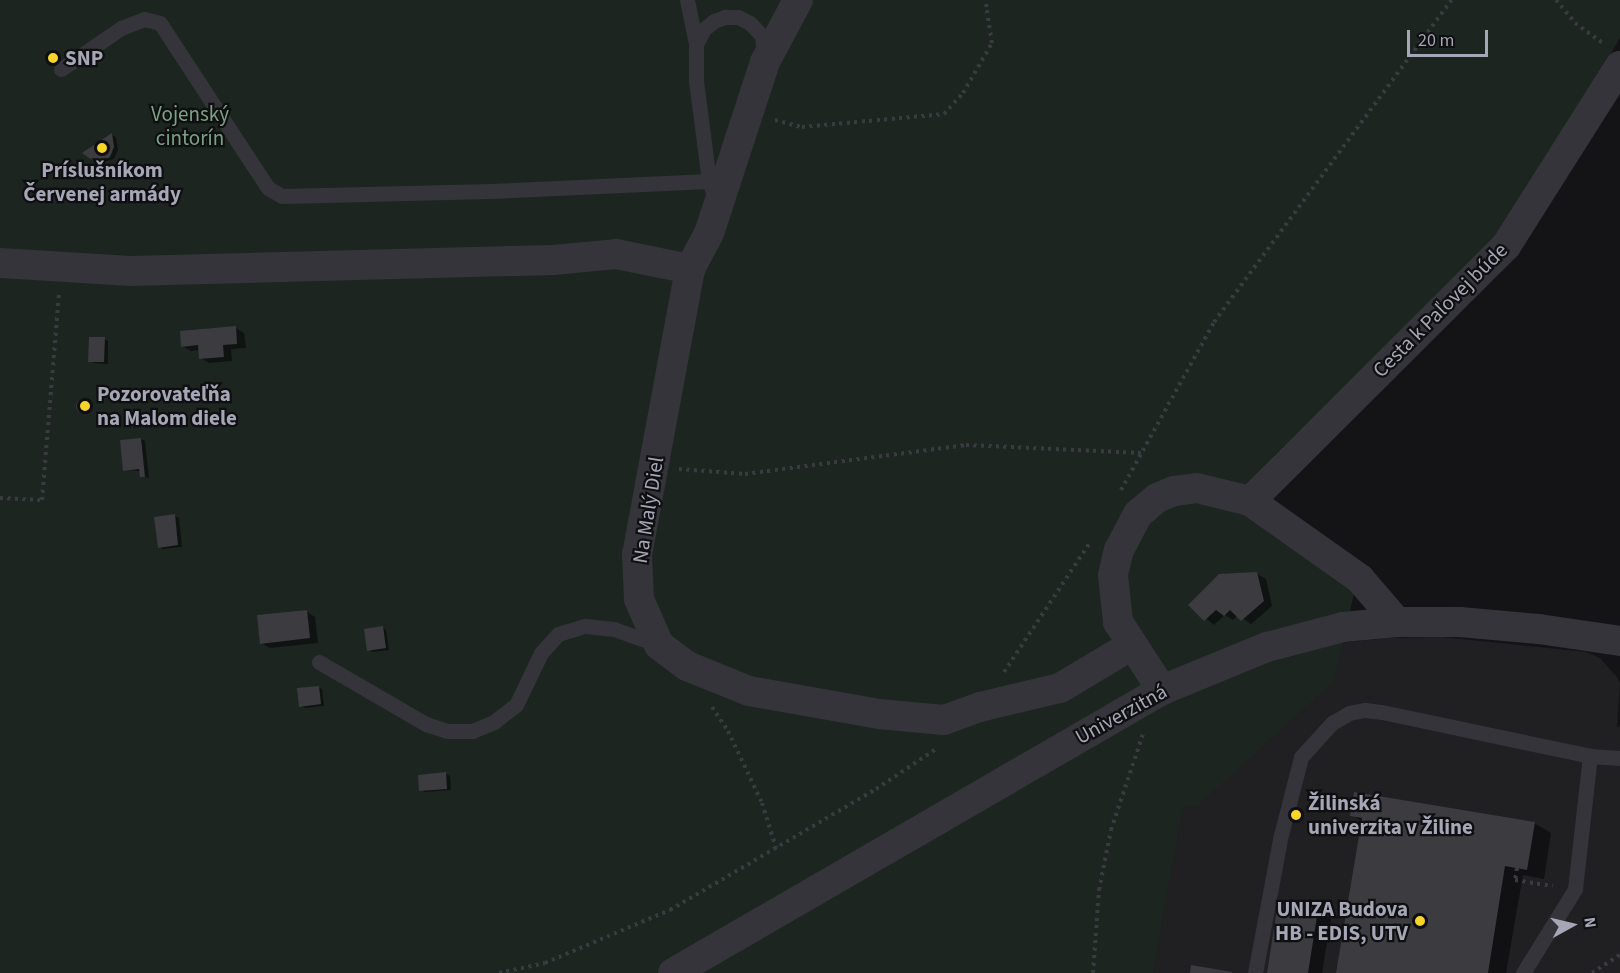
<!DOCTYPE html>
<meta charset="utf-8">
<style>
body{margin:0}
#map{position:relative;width:1620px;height:973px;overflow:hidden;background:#141315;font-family:"Source Sans 3",sans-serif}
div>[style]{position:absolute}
.built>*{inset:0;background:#201f22}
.green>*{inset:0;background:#1d2520}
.shadow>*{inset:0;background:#0007}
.round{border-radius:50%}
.building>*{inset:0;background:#3b3b40}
.path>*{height:4px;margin-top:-2px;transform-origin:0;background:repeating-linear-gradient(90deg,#3a3b41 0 3px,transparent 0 7.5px)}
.service>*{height:15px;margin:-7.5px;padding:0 7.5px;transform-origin:7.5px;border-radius:7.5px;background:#34343a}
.minor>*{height:30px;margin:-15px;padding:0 15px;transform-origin:15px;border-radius:15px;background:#34343a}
.dots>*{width:16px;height:16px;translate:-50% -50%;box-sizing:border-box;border:3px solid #0f0e10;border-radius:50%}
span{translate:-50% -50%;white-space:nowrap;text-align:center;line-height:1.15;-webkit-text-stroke:4.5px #0f0e10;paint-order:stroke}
.poi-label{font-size:21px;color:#a5a7b6;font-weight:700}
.left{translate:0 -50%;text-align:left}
.right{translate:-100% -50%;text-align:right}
.park-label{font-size:21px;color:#7ba284}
.street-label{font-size:21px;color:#a5a7b6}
.north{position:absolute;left:1542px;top:895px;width:60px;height:60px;-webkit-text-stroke:4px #0f0e10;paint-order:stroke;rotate:82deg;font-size:16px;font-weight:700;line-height:24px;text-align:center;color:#a5a7b6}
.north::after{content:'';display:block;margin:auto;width:21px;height:27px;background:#a5a7b6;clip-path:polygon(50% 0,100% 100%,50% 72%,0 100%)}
.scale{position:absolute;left:1407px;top:30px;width:81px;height:27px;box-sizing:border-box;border:3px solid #a5a7b6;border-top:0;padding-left:8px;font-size:18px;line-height:21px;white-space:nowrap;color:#a5a7b6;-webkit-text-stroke:4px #0f0e10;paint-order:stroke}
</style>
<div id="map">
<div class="built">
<i style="clip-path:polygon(1442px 637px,1586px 652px,1600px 658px,1617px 677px,1620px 683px,1617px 726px,1620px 727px,1620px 973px,699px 973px,1329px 644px,1388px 638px)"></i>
</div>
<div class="green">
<i style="clip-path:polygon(0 0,1620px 0,1620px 38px,1516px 217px,1226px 503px,1356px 585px,1334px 681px,1196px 807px,1183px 806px,1153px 973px,0 973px)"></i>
</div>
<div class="shadow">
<i style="clip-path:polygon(112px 135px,116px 137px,118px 150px,114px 159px,100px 163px,84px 153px)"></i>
<i style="clip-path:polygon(236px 328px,244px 333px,246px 348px,231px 349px,232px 361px,209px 363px,201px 358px,200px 350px,191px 351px,182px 346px)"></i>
<i style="clip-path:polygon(104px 339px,108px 341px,108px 364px,94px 363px,90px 361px)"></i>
<i class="round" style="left:80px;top:402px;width:12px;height:12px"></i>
<i style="clip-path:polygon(141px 439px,145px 441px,149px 478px,141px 476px,140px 471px,125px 470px)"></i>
<i style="clip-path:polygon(175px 516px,179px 518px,182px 547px,163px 549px,159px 547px)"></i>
<i style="clip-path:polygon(1257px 574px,1266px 579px,1272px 606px,1251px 624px,1238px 615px,1233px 620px,1225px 615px,1214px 625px,1190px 605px)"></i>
<i style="clip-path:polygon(307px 612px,315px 617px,318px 643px,270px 648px,261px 643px)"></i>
<i style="clip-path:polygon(382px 627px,386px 630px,389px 650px,373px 652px,369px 650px)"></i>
<i style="clip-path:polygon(318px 687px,322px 689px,324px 706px,305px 708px,301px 706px)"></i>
<i style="clip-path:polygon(446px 774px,450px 776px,451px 790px,425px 792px,421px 790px)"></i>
<i style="clip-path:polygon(1352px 815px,1534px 823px,1551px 833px,1544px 879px,1523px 875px,1506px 973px,1337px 973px,1363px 822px)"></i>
<i style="clip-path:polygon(1317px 911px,1331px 919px,1322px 973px,1268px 973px)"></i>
</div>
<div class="building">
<i style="clip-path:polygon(112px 133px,114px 147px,110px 157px,104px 161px,95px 162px,82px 153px)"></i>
<i style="clip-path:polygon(236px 326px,237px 344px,223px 345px,224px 357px,199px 359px,198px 345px,181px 347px,180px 331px)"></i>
<i style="clip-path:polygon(89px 337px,105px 337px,104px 362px,88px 362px)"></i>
<i class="round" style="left:76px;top:399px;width:14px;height:14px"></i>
<i style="clip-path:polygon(141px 438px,145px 477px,140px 477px,139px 469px,123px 471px,120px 440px)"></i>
<i style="clip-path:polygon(175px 514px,178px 545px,158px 548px,154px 517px)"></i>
<i style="clip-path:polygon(1257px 572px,1264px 601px,1241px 621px,1230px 610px,1224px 616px,1216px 610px,1204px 621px,1188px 605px,1219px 574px)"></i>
<i style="clip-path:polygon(307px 610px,310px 638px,260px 644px,257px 615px)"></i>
<i style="clip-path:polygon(383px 626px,386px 648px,367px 651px,364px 629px)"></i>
<i style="clip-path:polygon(319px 686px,321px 704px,299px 707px,297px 688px)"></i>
<i style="clip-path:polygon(446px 772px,447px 789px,419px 791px,418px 775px)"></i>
<i style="clip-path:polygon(1354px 792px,1535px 822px,1527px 870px,1505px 866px,1488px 973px,1336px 973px,1362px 818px,1350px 816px)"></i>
<i style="clip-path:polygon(1278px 903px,1318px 910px,1308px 973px,1267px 973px)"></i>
<i style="clip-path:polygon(1191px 965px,1232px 972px,1232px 973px,1190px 973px)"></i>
</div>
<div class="path">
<i style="left:1556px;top:0;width:30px;rotate:50deg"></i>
<i style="left:1575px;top:23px;width:34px;rotate:36deg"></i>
<i style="left:775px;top:120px;width:28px;rotate:15deg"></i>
<i style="left:802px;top:127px;width:143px;rotate:-5.2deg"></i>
<i style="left:944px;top:114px;width:28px;rotate:-48deg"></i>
<i style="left:963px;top:93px;width:58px;rotate:-59.9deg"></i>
<i style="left:992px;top:43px;width:36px;rotate:-99deg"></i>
<i style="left:986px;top:7px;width:7px;rotate:-74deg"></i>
<i style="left:679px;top:469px;width:66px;rotate:4.3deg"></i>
<i style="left:745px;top:474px;width:223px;rotate:-7.5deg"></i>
<i style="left:966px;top:445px;width:175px;rotate:2.6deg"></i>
<i style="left:1121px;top:490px;width:192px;rotate:-61deg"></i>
<i style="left:1214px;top:322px;width:400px;rotate:-53.6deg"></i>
<i style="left:0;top:498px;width:42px;rotate:2.7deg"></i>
<i style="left:42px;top:500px;width:206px;rotate:-85.3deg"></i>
<i style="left:1004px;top:672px;width:157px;rotate:-56.4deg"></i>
<i style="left:712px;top:707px;width:29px;rotate:56deg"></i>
<i style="left:728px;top:731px;width:80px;rotate:64.7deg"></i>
<i style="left:762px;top:803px;width:47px;rotate:72.7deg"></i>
<i style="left:1517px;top:868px;width:12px;rotate:99deg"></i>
<i style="left:1515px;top:880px;width:38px;rotate:9deg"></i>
<i style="left:499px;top:973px;width:47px;rotate:-12.3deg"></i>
<i style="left:545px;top:963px;width:136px;rotate:-23deg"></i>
<i style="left:670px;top:910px;width:239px;rotate:-30.4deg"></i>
<i style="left:876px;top:789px;width:72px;rotate:-33.7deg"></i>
<i style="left:1093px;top:973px;width:83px;rotate:-85.9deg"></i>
<i style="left:1099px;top:890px;width:61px;rotate:-78.7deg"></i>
<i style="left:1111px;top:830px;width:101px;rotate:-71.6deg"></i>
<i style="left:1592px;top:973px;width:33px;rotate:-33deg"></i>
</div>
<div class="service">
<i style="left:687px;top:0;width:45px;rotate:78.4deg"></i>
<i style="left:61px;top:69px;width:73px;rotate:-34.3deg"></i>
<i style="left:121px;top:28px;width:25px;rotate:-21deg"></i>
<i style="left:144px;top:19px;width:16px;rotate:14deg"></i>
<i style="left:160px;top:23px;width:197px;rotate:56.8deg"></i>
<i style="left:268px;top:188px;width:16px;rotate:30deg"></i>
<i style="left:282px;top:196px;width:209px;rotate:-1.4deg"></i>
<i style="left:491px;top:191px;width:218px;rotate:-2.6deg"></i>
<i style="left:712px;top:189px;width:9px;rotate:-111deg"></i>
<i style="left:709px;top:181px;width:101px;rotate:-97.4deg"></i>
<i style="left:696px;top:81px;width:37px;rotate:-90deg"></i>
<i style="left:696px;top:44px;width:17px;rotate:-62deg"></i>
<i style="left:704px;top:29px;width:13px;rotate:-39deg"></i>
<i style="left:714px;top:21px;width:12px;rotate:-20deg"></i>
<i style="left:725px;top:17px;width:13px"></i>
<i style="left:738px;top:17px;width:13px;rotate:27deg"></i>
<i style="left:750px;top:23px;width:18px;rotate:47deg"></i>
<i style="left:762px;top:36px;width:20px;rotate:84deg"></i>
<i style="left:319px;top:662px;width:124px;rotate:30.1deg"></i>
<i style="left:426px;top:724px;width:22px;rotate:18deg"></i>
<i style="left:447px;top:731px;width:25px"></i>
<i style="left:472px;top:731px;width:24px;rotate:-22deg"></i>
<i style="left:494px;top:722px;width:28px;rotate:-38deg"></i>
<i style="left:516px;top:705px;width:58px;rotate:-64.3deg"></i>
<i style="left:541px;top:653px;width:25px;rotate:-48deg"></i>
<i style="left:558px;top:634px;width:28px;rotate:-17deg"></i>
<i style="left:585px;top:626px;width:29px;rotate:6deg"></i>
<i style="left:614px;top:629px;width:48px;rotate:19.6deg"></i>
<i style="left:1255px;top:973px;width:136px;rotate:-79.4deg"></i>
<i style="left:1280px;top:839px;width:85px;rotate:-75.6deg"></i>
<i style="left:1301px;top:757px;width:46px;rotate:-47.6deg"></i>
<i style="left:1332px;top:723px;width:20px;rotate:-30deg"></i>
<i style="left:1349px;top:713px;width:16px;rotate:-11deg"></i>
<i style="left:1365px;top:710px;width:17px;rotate:7deg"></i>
<i style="left:1382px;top:712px;width:213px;rotate:11.9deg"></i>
<i style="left:1590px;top:756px;width:30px;rotate:4deg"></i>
<i style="left:1523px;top:973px;width:99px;rotate:-58.2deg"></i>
<i style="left:1575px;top:889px;width:134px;rotate:-83.6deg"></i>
</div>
<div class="minor">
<i style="left:798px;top:0;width:70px;rotate:118deg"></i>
<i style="left:765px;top:62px;width:180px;rotate:108.1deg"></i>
<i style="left:709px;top:233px;width:41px;rotate:117.8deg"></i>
<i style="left:690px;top:269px;width:290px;rotate:100.5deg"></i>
<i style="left:637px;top:554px;width:45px;rotate:87.5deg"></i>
<i style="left:639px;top:599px;width:50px;rotate:66.5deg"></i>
<i style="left:659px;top:645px;width:35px;rotate:37deg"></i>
<i style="left:687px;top:666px;width:67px;rotate:22deg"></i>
<i style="left:749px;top:691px;width:132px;rotate:10deg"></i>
<i style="left:879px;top:714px;width:65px;rotate:5.3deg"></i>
<i style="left:944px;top:720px;width:38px;rotate:-20deg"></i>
<i style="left:980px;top:707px;width:82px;rotate:-13.4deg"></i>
<i style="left:1060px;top:688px;width:84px;rotate:-30.8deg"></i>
<i style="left:0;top:263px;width:131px;rotate:3.5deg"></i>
<i style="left:131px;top:271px;width:422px;rotate:-1.5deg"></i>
<i style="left:553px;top:260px;width:63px;rotate:-5.4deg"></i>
<i style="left:616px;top:254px;width:76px;rotate:11.5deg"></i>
<i style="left:1250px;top:501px;width:361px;rotate:-44.9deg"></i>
<i style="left:1506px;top:246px;width:213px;rotate:-57.7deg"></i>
<i style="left:1162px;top:690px;width:81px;rotate:-122.9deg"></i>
<i style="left:1118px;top:622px;width:47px;rotate:-96.1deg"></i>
<i style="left:1113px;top:575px;width:26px;rotate:-77deg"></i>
<i style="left:1119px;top:550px;width:41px;rotate:-62.2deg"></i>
<i style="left:1138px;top:514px;width:25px;rotate:-40deg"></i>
<i style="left:1157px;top:498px;width:18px;rotate:-22deg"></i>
<i style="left:1174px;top:491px;width:23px;rotate:-7deg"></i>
<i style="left:1197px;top:488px;width:55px;rotate:13.8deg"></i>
<i style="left:1250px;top:501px;width:135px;rotate:35.3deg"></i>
<i style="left:1360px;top:579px;width:57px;rotate:49.3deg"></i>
<i style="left:673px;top:973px;width:565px;rotate:-30.06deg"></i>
<i style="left:1162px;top:690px;width:113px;rotate:-22.3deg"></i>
<i style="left:1267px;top:647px;width:79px;rotate:-14.7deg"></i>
<i style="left:1343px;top:627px;width:54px;rotate:-5.3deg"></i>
<i style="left:1397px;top:622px;width:63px"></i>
<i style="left:1460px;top:622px;width:79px;rotate:5.1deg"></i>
<i style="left:1539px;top:629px;width:82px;rotate:8.4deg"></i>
</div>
<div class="dots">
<i style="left:53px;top:58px;background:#f7d529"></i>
<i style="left:102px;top:148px;background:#f7d529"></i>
<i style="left:85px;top:406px;background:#f7d529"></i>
<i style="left:1296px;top:815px;background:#f7d529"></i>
<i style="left:1420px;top:921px;background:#f7d529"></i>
</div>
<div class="poi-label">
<span class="left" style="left:65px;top:58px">SNP</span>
<span style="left:102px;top:182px">Príslušníkom<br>Červenej armády</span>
<span class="left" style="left:97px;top:406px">Pozorovateľňa<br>na Malom diele</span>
<span class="left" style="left:1308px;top:815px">Žilinská<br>univerzita v Žiline</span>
<span class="right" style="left:1408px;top:921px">UNIZA Budova<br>HB - EDIS, UTV</span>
</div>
<div class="park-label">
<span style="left:190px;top:126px">Vojenský<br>cintorín</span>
</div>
<div class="street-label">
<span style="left:1440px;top:310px;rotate:-45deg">Cesta k Paľovej búde</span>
<span style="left:648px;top:510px;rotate:-81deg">Na Malý Diel</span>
<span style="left:1121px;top:714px;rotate:-29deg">Univerzitná</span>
</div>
<div class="north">N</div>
<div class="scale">20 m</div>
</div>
